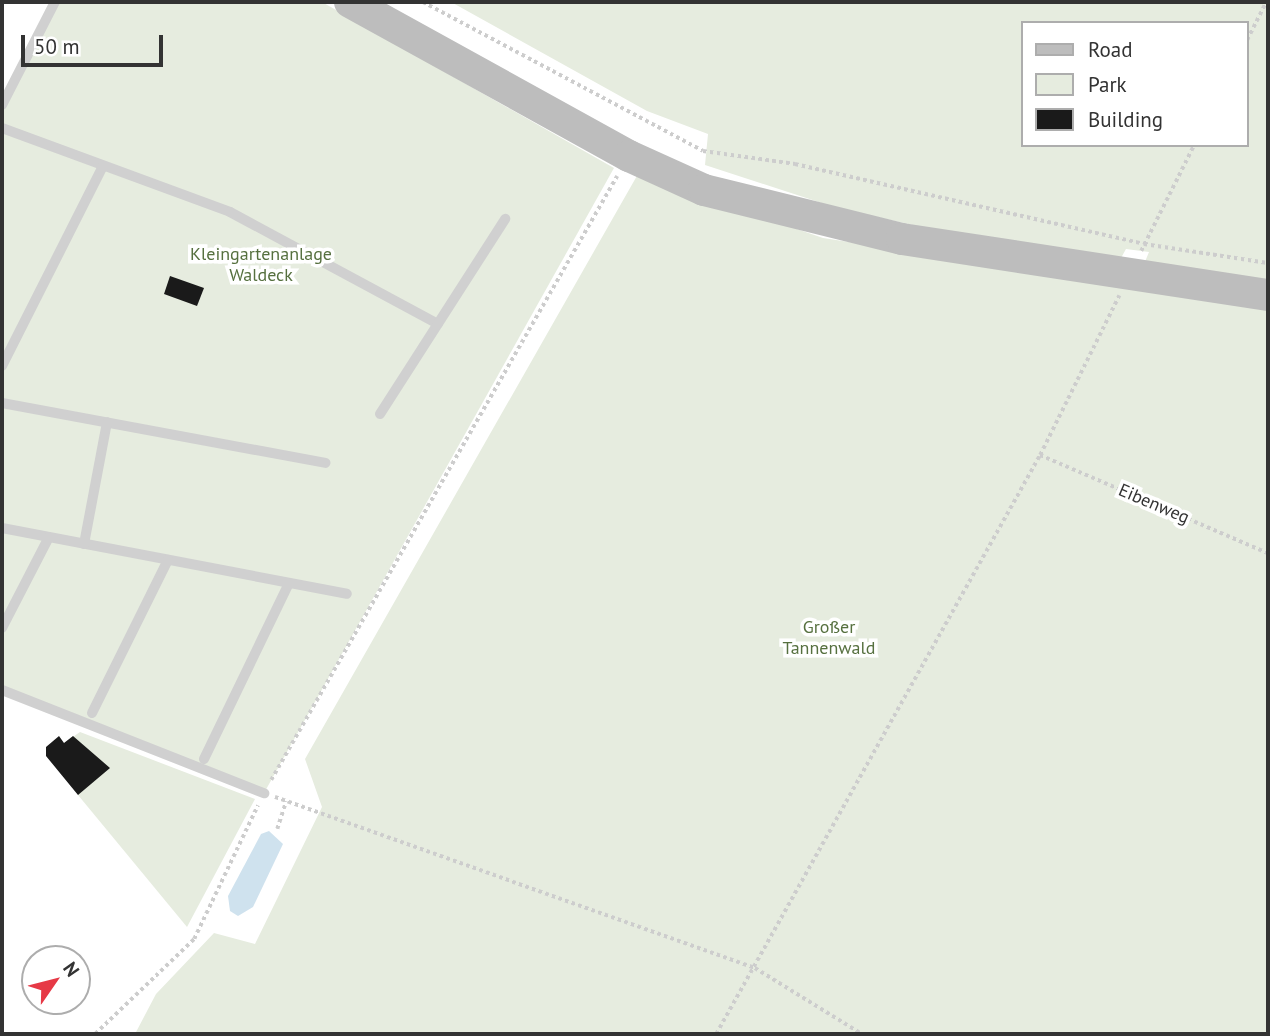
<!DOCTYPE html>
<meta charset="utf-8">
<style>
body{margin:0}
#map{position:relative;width:1270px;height:1036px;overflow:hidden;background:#fff;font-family:"PT Sans",sans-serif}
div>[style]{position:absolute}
.green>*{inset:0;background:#e6ecdf}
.water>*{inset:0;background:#cfe2ee}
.building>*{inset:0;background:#1a1a1a}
.path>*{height:3.5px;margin-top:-1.75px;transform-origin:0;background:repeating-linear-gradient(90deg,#cdcdcd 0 3.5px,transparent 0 7px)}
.service>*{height:10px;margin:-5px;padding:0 5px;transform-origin:5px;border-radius:5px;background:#d0d0d0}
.secondary>*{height:32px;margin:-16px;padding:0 16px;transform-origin:16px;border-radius:16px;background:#bdbdbd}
span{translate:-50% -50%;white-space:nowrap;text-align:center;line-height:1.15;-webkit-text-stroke:7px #fff;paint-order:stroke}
.park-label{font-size:18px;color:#56703f}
.street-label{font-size:18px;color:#333}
.frame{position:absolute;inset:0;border:4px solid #333;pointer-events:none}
.legend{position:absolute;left:1021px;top:21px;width:228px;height:126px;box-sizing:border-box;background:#fff;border:2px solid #adadad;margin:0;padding:9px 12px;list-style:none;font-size:21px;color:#333}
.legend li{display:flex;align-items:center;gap:14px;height:35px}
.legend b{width:35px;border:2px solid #adadad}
.north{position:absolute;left:21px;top:945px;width:70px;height:70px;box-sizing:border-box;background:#fff;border:2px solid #adadad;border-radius:50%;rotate:55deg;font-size:19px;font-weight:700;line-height:28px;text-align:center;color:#333}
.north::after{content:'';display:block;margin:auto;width:24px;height:32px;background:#e63946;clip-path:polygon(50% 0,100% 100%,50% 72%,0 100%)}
.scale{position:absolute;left:21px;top:35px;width:142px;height:32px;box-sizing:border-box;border:4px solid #333;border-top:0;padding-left:9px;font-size:21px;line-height:24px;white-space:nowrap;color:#333;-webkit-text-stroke:5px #fff;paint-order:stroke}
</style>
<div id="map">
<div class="green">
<i style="clip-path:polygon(55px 2px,322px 2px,614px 168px,264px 793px,2px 690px,2px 105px)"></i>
<i style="clip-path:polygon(evenodd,451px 2px,1268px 2px,1268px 283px,1142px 269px,1149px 252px,1126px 249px,1116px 267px,962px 236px,837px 208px,705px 165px,708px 134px,647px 111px,451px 2px,1023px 23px,1247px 23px,1247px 145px,1023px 145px,1023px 23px)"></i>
<i style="clip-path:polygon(638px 174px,823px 238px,1268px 306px,1268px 1034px,135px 1034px,156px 994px,214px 933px,255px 944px,322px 807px,305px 759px)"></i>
<i style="clip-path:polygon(80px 732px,255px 799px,187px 927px,78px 795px,64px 743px)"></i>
</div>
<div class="water">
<i style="clip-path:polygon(269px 831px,283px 844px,253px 907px,238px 916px,230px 911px,228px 896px,261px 834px)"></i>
</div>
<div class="building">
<i style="clip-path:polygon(170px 276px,204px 288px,197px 306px,164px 294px)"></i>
<i style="clip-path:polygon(59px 736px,64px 743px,73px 736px,110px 768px,78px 795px,46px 756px,46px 747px)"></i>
</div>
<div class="path">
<i style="left:423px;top:2px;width:317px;rotate:28deg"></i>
<i style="left:703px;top:151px;width:93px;rotate:8deg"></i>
<i style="left:795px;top:164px;width:358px;rotate:12.9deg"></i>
<i style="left:1144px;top:244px;width:125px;rotate:8.7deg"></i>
<i style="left:1247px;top:40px;width:42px;rotate:-63.4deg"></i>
<i style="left:1141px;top:251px;width:119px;rotate:-63.4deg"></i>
<i style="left:1040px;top:455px;width:248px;rotate:23.3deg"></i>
<i style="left:271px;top:780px;width:696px;rotate:-60.19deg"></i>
<i style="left:275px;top:797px;width:510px;rotate:19.61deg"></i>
<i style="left:755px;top:968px;width:126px;rotate:31.7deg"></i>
<i style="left:277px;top:829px;width:29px;rotate:-72deg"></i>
<i style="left:95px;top:1034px;width:137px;rotate:-43.8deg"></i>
<i style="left:194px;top:939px;width:148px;rotate:-64.5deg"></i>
<i style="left:716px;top:1034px;width:663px;rotate:-60.77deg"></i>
<i style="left:1040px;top:455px;width:178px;rotate:-63.6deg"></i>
</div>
<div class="service">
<i style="left:2px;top:105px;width:116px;rotate:-62.8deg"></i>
<i style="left:2px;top:128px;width:243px;rotate:20.2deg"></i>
<i style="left:230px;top:212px;width:236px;rotate:28.3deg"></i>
<i style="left:2px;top:366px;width:224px;rotate:-63.2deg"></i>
<i style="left:2px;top:403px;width:329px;rotate:10.5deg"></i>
<i style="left:380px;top:414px;width:232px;rotate:-57.3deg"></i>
<i style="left:2px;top:528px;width:351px;rotate:10.8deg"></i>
<i style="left:84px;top:544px;width:124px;rotate:-79.3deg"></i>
<i style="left:2px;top:628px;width:102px;rotate:-62.7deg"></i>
<i style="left:2px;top:690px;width:282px;rotate:21.5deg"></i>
<i style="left:92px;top:713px;width:171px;rotate:-63.6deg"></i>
<i style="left:204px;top:759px;width:195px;rotate:-64.2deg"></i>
</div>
<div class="secondary">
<i style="left:350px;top:2px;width:319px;rotate:28.9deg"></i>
<i style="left:629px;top:156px;width:82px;rotate:24.4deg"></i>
<i style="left:704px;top:190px;width:204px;rotate:13.9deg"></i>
<i style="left:902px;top:239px;width:370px;rotate:8.7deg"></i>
</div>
<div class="park-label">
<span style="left:261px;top:265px">Kleingartenanlage<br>Waldeck</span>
<span style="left:829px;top:638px">Großer<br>Tannenwald</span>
</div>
<div class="street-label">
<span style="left:1154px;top:504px;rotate:23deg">Eibenweg</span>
</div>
<div class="frame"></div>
<ul class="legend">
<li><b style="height:9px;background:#bdbdbd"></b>Road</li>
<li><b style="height:19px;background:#e6ecdf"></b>Park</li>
<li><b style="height:19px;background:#1a1a1a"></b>Building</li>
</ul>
<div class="north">N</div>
<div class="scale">50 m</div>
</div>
